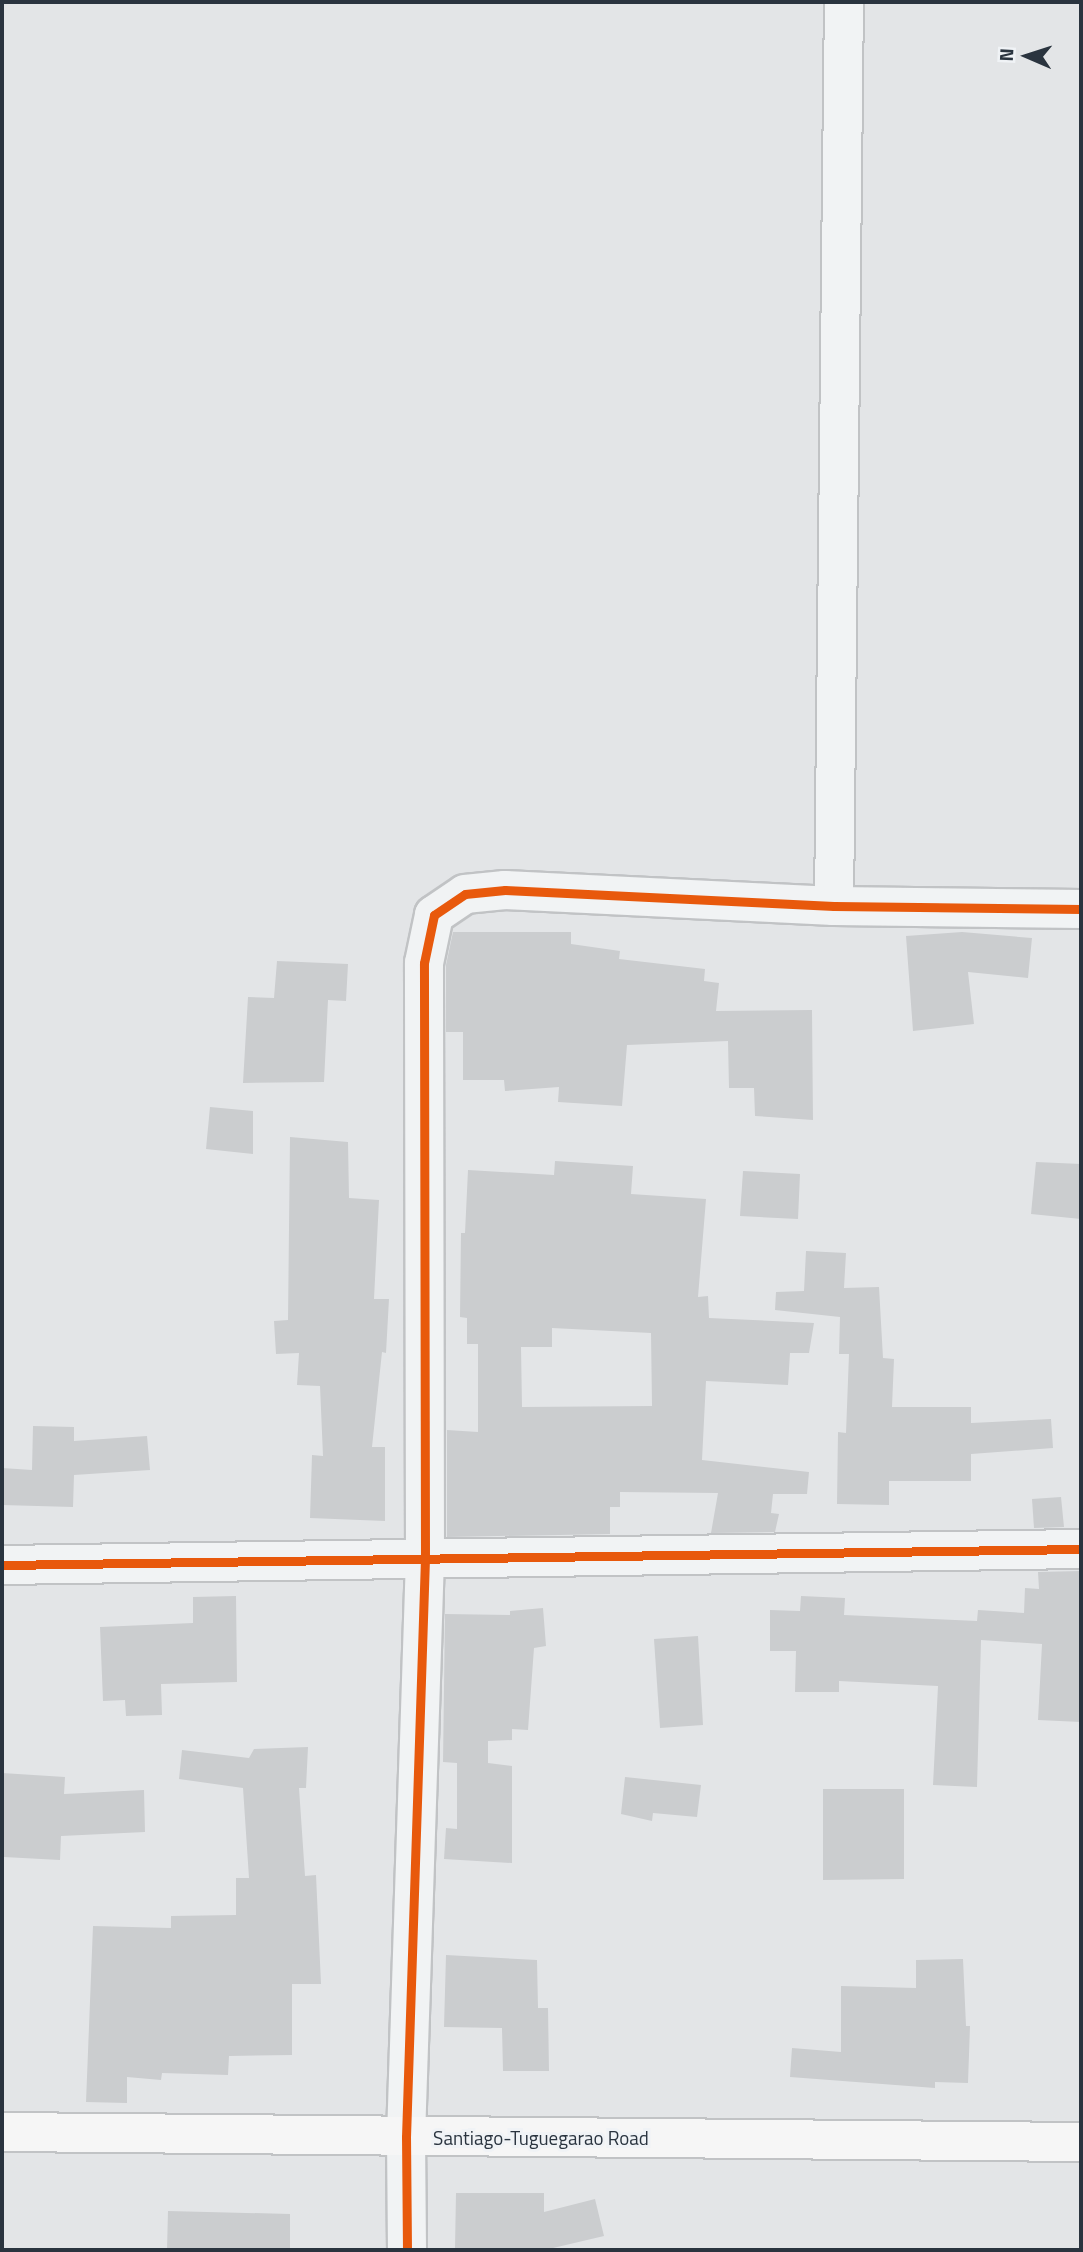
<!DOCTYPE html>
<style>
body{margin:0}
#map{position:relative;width:1083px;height:2252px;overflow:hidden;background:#e3e5e7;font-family:"Titillium Web",sans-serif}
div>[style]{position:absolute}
.building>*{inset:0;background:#cbcdcf}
.roads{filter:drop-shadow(2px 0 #c1c3c5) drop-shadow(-2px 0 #c1c3c5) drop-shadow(0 2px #c1c3c5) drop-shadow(0 -2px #c1c3c5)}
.minor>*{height:38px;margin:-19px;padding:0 19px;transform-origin:19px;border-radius:19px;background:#f1f3f4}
.trunk>*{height:38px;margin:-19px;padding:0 19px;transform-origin:19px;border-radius:19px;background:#f6f6f6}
.cycleway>*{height:9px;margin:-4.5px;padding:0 4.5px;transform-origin:4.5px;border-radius:4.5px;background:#e8590c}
span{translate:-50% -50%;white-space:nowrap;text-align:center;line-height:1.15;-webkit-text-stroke:6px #f0f3f6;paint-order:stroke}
.street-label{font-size:19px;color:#2a343f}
.frame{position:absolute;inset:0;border:4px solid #2a343f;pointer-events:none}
.north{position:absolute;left:992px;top:21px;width:70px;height:70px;-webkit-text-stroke:5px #f0f3f6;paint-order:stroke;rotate:273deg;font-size:19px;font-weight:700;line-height:28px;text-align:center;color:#2a343f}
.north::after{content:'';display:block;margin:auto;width:24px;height:32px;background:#2a343f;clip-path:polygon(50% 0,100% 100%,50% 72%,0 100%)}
</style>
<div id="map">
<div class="building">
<i style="clip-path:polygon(453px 932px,571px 932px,571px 944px,620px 951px,619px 959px,705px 969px,704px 981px,719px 983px,716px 1011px,812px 1010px,813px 1120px,755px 1116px,754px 1088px,729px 1088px,728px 1041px,627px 1045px,622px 1106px,558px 1102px,559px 1087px,505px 1091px,504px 1080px,463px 1080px,463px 1032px,446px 1032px,446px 965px)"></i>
<i style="clip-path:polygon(962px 932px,1032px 938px,1028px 978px,968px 972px,974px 1024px,913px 1031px,906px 936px)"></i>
<i style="clip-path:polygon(277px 961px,348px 964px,346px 1001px,328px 1000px,324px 1082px,243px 1083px,248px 997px,274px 998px)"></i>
<i style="clip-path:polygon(210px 1107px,253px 1111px,253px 1154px,206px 1149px)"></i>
<i style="clip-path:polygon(290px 1137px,348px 1142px,349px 1198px,379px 1200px,374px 1299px,389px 1299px,386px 1353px,382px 1352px,372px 1447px,385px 1447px,385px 1521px,310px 1518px,312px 1455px,323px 1456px,320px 1386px,297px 1385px,299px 1353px,276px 1354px,274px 1321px,288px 1320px)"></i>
<i style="clip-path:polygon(evenodd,555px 1161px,633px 1166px,631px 1194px,706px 1199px,698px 1297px,708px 1296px,709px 1318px,814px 1323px,809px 1353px,790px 1353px,788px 1385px,706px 1381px,702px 1460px,809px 1472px,807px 1494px,773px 1494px,771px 1513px,779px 1514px,775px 1532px,711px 1533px,718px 1493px,620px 1492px,620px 1507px,610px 1507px,610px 1534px,447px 1537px,447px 1430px,478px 1432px,478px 1344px,467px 1344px,467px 1318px,460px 1317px,461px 1233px,465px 1233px,468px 1170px,554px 1175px,555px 1161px,552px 1328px,651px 1333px,652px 1406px,522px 1407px,521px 1347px,552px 1347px,552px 1328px)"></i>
<i style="clip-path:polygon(1036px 1162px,1081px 1164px,1081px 1219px,1031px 1214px)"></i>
<i style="clip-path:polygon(743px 1171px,800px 1174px,798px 1219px,740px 1216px)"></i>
<i style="clip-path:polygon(806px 1251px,846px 1253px,844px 1288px,879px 1287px,883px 1358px,894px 1359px,892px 1407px,971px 1407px,971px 1423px,1051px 1419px,1053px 1448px,971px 1454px,971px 1481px,889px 1481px,889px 1505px,837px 1504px,838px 1432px,846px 1433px,849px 1354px,839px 1354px,840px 1317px,775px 1310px,776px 1292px,804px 1291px)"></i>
<i style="clip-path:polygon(33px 1426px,74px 1427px,74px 1441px,147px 1436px,150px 1470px,74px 1475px,73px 1507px,2px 1505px,2px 1468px,32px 1470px)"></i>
<i style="clip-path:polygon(1061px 1497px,1064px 1527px,1034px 1528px,1032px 1499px)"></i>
<i style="clip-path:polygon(1081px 1571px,1081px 1722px,1038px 1720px,1042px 1644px,981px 1640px,977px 1787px,933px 1785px,938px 1686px,839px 1681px,839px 1692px,795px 1692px,796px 1651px,770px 1651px,770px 1610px,800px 1611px,801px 1596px,845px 1598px,844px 1615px,977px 1621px,978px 1610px,1024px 1613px,1025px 1588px,1039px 1589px,1038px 1572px)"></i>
<i style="clip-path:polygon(236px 1596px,237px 1682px,161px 1684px,162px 1715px,126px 1716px,125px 1700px,103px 1701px,100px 1627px,193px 1623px,193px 1597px)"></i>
<i style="clip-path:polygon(543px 1608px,546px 1646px,534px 1648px,528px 1730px,512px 1729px,512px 1740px,488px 1741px,488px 1763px,512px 1766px,512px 1863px,444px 1859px,446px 1828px,457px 1829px,457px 1763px,443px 1762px,445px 1614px,510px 1615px,510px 1611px)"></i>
<i style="clip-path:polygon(698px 1636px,703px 1725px,660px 1728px,654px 1639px)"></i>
<i style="clip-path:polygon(308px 1747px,306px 1788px,299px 1788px,305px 1876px,316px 1875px,321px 1984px,292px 1984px,292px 2055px,229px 2056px,228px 2075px,162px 2073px,161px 2080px,127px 2077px,127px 2103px,86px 2102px,93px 1926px,171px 1928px,171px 1916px,236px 1915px,236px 1878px,249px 1878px,243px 1788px,179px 1779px,182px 1750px,249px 1758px,254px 1749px)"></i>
<i style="clip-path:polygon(2px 1773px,65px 1777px,64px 1794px,144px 1790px,145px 1832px,61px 1836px,60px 1860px,4px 1857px)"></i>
<i style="clip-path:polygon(625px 1777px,701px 1785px,697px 1817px,653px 1813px,652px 1821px,621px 1814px)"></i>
<i style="clip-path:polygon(823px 1789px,904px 1789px,904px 1879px,823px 1880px)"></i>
<i style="clip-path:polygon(446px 1955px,537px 1960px,538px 2008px,548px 2008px,549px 2071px,503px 2071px,502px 2028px,444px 2027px)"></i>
<i style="clip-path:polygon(963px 1959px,966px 2026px,970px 2026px,968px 2083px,935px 2082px,935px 2088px,790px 2077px,792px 2048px,841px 2052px,841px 1986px,916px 1988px,916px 1960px)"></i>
<i style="clip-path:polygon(456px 2193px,544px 2193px,544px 2212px,595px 2199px,604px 2236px,553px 2248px,455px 2248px)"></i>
<i style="clip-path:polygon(168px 2211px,290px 2214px,290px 2250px,167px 2250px)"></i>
</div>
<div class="roads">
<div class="minor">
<i style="left:834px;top:906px;width:904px;rotate:-89.37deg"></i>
<i style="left:2px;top:1565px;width:1079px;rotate:-0.85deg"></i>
<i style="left:407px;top:2250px;width:113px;rotate:-90.5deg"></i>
<i style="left:406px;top:2137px;width:578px;rotate:-88.12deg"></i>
<i style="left:425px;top:1559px;width:596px;rotate:-90.1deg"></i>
<i style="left:424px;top:963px;width:49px;rotate:-78.2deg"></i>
<i style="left:434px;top:915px;width:37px;rotate:-34deg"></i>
<i style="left:465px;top:894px;width:40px;rotate:-5.7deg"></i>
<i style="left:505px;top:890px;width:329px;rotate:2.8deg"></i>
<i style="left:834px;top:906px;width:247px;rotate:0.7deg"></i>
</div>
<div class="trunk">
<i style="left:2px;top:2132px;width:1079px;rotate:0.53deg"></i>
</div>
</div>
<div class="cycleway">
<i style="left:2px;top:1565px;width:1079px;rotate:-0.85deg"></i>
<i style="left:407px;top:2250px;width:113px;rotate:-90.5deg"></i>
<i style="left:406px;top:2137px;width:578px;rotate:-88.12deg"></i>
<i style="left:425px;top:1559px;width:596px;rotate:-90.1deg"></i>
<i style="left:424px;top:963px;width:49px;rotate:-78.2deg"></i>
<i style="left:434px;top:915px;width:37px;rotate:-34deg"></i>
<i style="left:465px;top:894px;width:40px;rotate:-5.7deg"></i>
<i style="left:505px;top:890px;width:329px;rotate:2.8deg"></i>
<i style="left:834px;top:906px;width:247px;rotate:0.7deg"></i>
</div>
<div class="street-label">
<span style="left:541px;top:2138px">Santiago-Tuguegarao Road</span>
</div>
<div class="frame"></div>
<div class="north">N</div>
</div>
